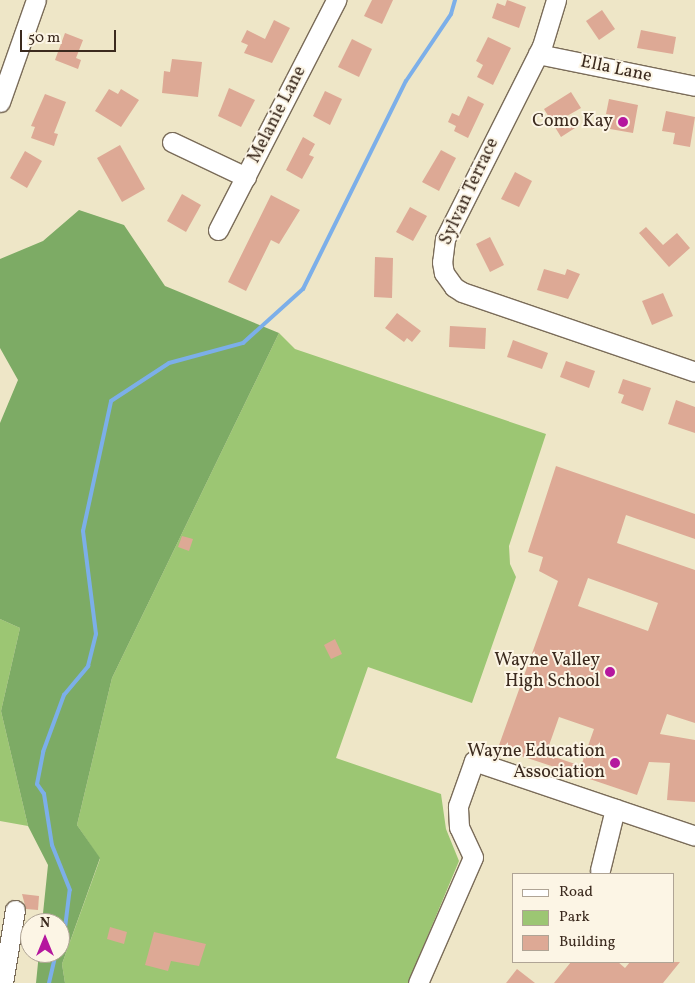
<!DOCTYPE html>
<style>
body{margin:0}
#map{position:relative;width:695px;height:983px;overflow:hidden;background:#eee6c7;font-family:Vollkorn,serif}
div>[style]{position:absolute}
.green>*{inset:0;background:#9cc673}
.forest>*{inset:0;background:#7dab65}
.stream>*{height:4px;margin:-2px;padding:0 2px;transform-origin:2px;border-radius:2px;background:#7cafe9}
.building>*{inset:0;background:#dda995}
.roads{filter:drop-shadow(1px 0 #7a6c59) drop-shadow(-1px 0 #7a6c59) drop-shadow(0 1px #7a6c59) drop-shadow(0 -1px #7a6c59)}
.minor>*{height:19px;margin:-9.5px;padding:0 9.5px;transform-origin:9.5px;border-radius:9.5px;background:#fff}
.dots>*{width:14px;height:14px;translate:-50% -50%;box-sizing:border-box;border:2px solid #fcf5e5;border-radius:50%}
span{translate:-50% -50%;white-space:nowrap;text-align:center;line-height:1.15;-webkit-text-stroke:4px #fcf5e5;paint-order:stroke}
.street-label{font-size:18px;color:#3b2a1e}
.poi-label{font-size:18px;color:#3b2a1e}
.right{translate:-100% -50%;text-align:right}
.legend{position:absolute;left:512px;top:873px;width:162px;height:90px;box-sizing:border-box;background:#fcf5e5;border:1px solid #afa495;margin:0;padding:6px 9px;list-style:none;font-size:15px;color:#3b2a1e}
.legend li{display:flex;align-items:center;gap:10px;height:25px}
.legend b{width:25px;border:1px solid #afa495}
.north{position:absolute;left:20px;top:913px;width:50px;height:50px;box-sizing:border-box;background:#fcf5e5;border:1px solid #afa495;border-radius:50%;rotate:0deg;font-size:14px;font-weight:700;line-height:20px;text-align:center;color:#3b2a1e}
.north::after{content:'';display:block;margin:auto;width:18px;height:22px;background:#b5179e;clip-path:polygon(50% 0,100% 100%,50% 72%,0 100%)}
.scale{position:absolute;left:20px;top:30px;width:96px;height:22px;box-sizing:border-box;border:2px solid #3b2a1e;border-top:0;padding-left:6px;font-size:15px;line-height:18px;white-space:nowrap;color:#3b2a1e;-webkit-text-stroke:4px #fcf5e5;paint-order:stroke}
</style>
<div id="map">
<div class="green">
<i style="clip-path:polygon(279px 333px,295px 349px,546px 434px,509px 546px,510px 564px,516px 577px,472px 703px,368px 667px,336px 758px,441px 794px,446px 829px,459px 861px,408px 983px,65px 983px,62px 964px,100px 859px,77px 825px,112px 678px)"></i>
<i style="clip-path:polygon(0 619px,20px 628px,1px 711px,28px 826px,0 821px)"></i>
</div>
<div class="forest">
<i style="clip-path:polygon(79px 210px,124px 225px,165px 286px,279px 333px,112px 678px,77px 825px,100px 858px,62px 964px,65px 983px,36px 983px,39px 953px,60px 953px,60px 923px,42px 923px,48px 865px,28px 826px,1px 711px,20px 628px,0 619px,0 423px,18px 380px,0 348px,0 259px,43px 241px)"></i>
</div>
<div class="stream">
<i style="left:60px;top:942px;width:15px;rotate:-70deg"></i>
<i style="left:65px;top:928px;width:38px;rotate:-83deg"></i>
<i style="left:70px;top:890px;width:48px;rotate:-111.8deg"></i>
<i style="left:52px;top:845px;width:52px;rotate:-98.9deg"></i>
<i style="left:44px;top:794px;width:12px;rotate:-125deg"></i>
<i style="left:37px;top:784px;width:33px;rotate:-79deg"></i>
<i style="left:43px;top:752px;width:61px;rotate:-69.8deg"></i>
<i style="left:64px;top:695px;width:38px;rotate:-50deg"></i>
<i style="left:88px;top:666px;width:33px;rotate:-76deg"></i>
<i style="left:96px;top:634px;width:104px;rotate:-97.2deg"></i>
<i style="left:83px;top:531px;width:133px;rotate:-77.8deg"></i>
<i style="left:111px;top:401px;width:69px;rotate:-33.2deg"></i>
<i style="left:169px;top:363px;width:77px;rotate:-15.1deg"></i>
<i style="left:243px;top:343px;width:81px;rotate:-42deg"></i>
<i style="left:303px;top:289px;width:232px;rotate:-63.7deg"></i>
<i style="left:406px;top:81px;width:81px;rotate:-56.1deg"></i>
<i style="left:451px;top:14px;width:15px;rotate:-74deg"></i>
<i style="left:49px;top:983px;width:31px;rotate:-77deg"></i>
</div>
<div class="building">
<i style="clip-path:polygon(372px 0,393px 0,382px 24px,364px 16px)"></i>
<i style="clip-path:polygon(507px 0,526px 7px,519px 28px,492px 18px,497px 3px,505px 6px)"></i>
<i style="clip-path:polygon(602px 10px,615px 29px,599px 40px,586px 21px)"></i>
<i style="clip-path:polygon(274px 20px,290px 28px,272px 63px,244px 53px,248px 45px,241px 42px,247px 30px,265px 39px)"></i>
<i style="clip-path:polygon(641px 30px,676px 37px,673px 54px,637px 48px)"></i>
<i style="clip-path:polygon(65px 33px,83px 40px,76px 58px,81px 60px,78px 69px,55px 60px)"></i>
<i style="clip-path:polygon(488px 37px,511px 48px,493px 85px,477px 77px,483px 65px,476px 61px)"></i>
<i style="clip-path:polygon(352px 39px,372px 49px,359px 77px,338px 67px)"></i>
<i style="clip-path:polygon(172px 59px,202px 62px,198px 97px,162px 93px,164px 71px,170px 72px)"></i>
<i style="clip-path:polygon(229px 88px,255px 100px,241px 127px,218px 116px)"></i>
<i style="clip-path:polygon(109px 89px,118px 94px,121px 89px,139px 100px,121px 127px,95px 111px)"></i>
<i style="clip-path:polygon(325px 91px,342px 99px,330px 125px,313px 116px)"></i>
<i style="clip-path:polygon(571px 92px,581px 108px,567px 116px,575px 128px,561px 137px,544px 109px)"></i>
<i style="clip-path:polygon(45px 94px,66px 102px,54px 133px,58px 134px,54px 146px,31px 138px,35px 127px,31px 126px)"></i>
<i style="clip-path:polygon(468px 96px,484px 104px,468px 138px,454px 131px,456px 126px,448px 122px,452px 113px,459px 116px)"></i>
<i style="clip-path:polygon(609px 99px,638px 105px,633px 133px,610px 129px,612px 115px,606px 114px)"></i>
<i style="clip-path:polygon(666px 111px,695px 117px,690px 147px,673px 144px,675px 133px,662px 131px)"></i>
<i style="clip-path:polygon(303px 137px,315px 144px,309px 155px,314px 157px,302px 179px,286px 170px)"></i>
<i style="clip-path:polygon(120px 145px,145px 189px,122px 202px,97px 158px)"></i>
<i style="clip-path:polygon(441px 150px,456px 158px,439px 191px,422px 182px)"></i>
<i style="clip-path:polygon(25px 151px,42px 161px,27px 188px,10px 178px)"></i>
<i style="clip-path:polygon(515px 172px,532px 181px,519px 207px,501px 199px)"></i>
<i style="clip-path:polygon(182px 194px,201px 205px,186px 232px,167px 221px)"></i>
<i style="clip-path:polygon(271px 195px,300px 210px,279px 244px,271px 240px,246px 291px,228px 282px)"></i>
<i style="clip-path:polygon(410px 207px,427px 216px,413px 241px,396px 232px)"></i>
<i style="clip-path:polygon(646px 227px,663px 245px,677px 233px,690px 248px,669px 267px,639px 233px)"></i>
<i style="clip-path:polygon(490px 237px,504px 265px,490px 272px,476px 244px)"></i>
<i style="clip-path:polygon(375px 257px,393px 258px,392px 298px,374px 297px)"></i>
<i style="clip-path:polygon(544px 269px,565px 275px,567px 269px,580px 274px,568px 299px,537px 290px)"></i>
<i style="clip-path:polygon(663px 293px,673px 316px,652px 325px,642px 301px)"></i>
<i style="clip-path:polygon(397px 313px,421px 331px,412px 342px,407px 338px,404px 342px,385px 328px)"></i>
<i style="clip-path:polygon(450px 326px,486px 328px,485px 349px,449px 347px)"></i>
<i style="clip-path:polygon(513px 340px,548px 353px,542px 369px,507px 357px)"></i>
<i style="clip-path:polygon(566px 361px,595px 371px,589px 388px,560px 377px)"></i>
<i style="clip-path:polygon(623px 379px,651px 388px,643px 411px,621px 403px,624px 395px,618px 393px)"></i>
<i style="clip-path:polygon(676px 400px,695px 407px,695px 433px,668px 424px)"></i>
<i style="clip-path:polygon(evenodd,556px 466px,695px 514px,695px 539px,626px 515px,617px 543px,695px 570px,695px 723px,667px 714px,660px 734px,695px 740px,695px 802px,667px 800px,670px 763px,649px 762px,637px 795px,498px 748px,558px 581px,539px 571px,543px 557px,528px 552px,556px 466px,588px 578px,658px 603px,648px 631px,578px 606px,588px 578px,556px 466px,559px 717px,594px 729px,581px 766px,546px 754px,559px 717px)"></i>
<i style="clip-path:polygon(182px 536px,193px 539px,189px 551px,178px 547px)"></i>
<i style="clip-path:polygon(335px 639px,342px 654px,331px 659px,324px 645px)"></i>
<i style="clip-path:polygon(22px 894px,39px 896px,38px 910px,26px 909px)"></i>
<i style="clip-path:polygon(110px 927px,127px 932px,124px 944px,107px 939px)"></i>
<i style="clip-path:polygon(154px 932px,206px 944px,199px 966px,171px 961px,168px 971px,145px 965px)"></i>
<i style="clip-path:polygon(571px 962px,618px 962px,625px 968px,630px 962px,680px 962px,663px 983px,554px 983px)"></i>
<i style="clip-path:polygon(517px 969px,535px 983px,506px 983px)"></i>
</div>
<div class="roads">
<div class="minor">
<i style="left:556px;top:0;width:48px;rotate:106.9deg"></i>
<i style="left:542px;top:46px;width:216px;rotate:116.7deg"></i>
<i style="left:445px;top:239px;width:23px;rotate:97deg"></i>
<i style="left:442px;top:262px;width:11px;rotate:80deg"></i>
<i style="left:444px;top:273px;width:17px;rotate:54deg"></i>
<i style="left:454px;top:287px;width:9px;rotate:32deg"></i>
<i style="left:462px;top:292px;width:246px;rotate:18.9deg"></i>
<i style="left:538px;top:54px;width:160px;rotate:11.5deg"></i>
<i style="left:0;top:102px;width:108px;rotate:-70.6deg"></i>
<i style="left:172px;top:142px;width:82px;rotate:25.3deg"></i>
<i style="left:218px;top:230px;width:259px;rotate:-62.8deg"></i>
<i style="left:600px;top:870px;width:63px;rotate:-76.2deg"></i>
<i style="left:3px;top:983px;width:74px;rotate:-80.7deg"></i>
<i style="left:418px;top:983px;width:137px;rotate:-66.4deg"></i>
<i style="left:473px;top:857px;width:33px;rotate:-115deg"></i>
<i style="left:459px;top:827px;width:21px;rotate:-93deg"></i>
<i style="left:458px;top:806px;width:48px;rotate:-70.4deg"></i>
<i style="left:474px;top:761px;width:233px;rotate:18.7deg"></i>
</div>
</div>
<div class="dots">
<i style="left:623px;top:122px;background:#b5179e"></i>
<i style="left:610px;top:672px;background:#b5179e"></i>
<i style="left:615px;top:763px;background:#b5179e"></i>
</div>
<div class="street-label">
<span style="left:616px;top:70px;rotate:12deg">Ella Lane</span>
<span style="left:278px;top:115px;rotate:-63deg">Melanie Lane</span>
<span style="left:470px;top:192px;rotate:-65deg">Sylvan Terrace</span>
</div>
<div class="poi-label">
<span class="right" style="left:613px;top:122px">Como Kay</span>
<span class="right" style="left:600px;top:672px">Wayne Valley<br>High School</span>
<span class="right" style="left:605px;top:763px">Wayne Education<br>Association</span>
</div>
<ul class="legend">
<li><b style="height:6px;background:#fff"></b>Road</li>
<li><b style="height:14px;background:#9cc673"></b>Park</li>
<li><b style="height:14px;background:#dda995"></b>Building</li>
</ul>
<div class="north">N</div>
<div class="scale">50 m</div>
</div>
